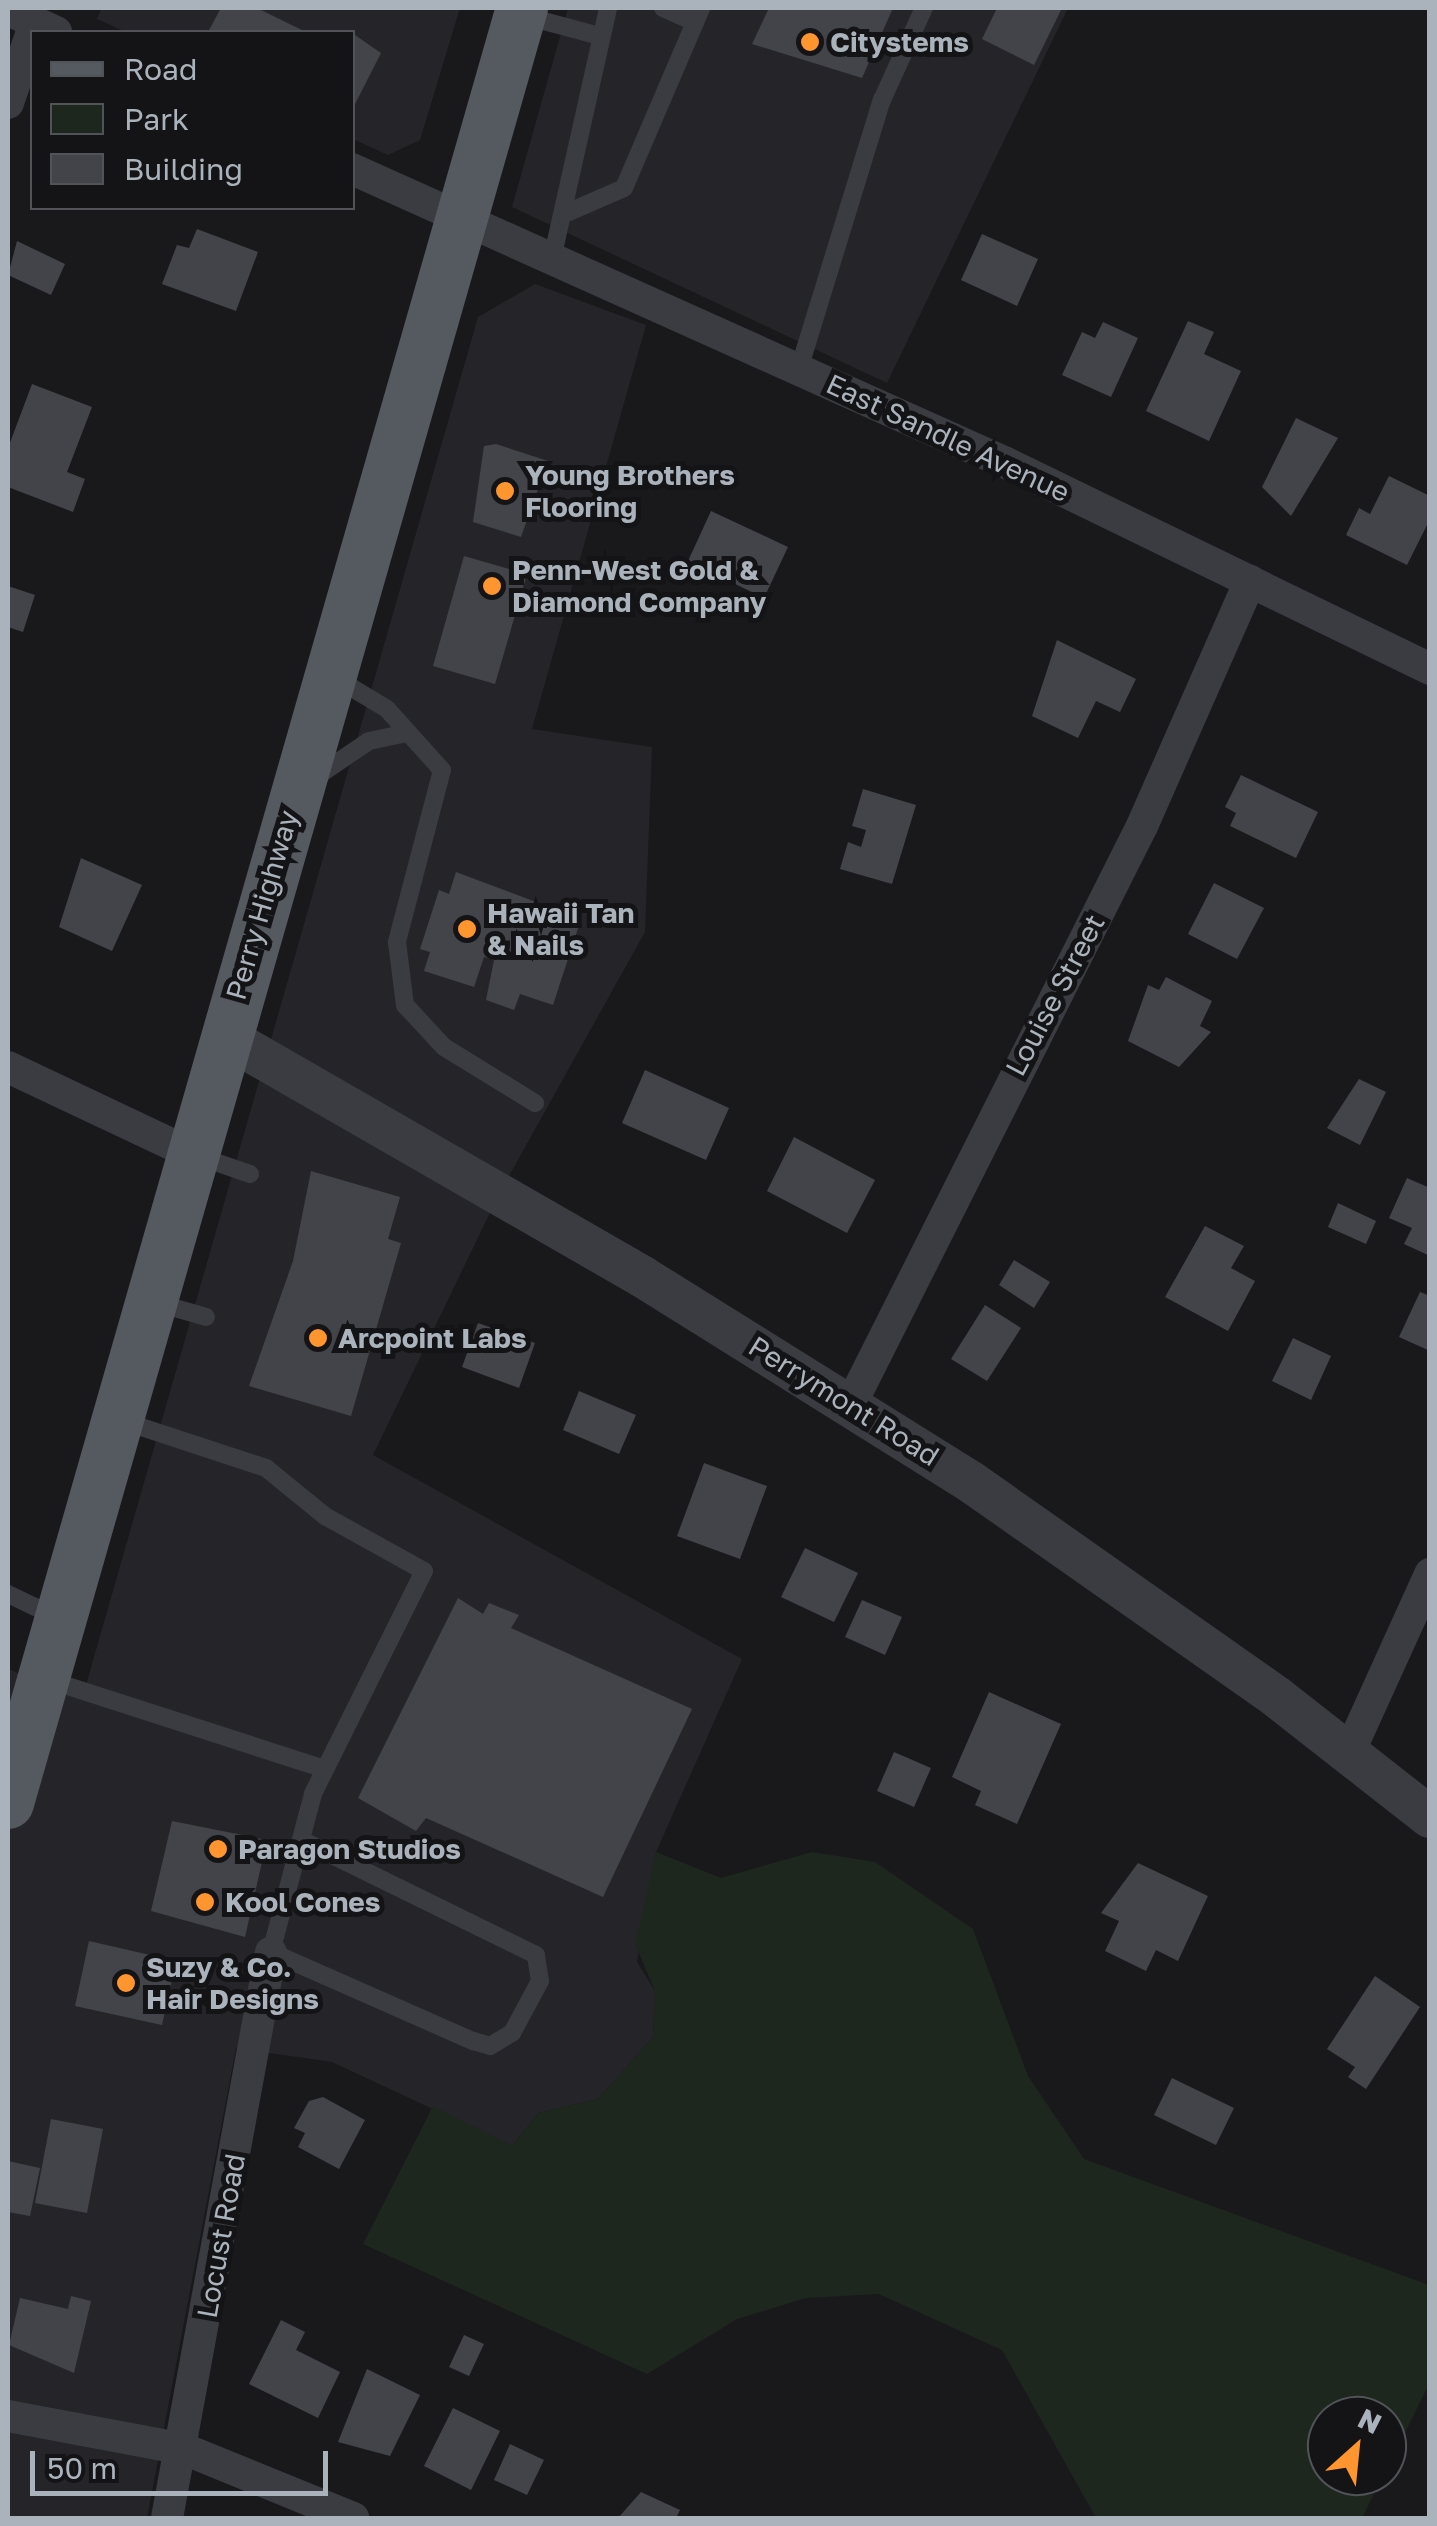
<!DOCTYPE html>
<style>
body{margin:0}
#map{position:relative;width:1437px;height:2526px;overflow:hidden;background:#19191c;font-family:"Golos Text",sans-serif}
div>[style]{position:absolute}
.built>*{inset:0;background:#252529}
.green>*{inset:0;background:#1e271e}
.building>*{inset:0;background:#434449}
.service>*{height:18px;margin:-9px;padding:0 9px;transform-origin:9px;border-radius:9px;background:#3a3c41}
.minor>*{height:32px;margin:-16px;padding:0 16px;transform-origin:16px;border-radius:16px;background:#3a3c41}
.tertiary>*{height:42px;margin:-21px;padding:0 21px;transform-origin:21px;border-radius:21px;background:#3a3c41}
.primary>*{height:52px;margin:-26px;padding:0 26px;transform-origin:26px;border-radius:26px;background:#555960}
.dots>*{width:28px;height:28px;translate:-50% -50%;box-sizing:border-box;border:5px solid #141417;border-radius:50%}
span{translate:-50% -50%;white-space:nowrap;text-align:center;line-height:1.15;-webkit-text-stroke:10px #141417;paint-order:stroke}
.poi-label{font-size:28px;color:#aab3bc;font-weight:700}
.left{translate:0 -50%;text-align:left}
.street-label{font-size:28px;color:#aab3bc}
.frame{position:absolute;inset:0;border:10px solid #aab3bc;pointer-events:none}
.legend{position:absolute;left:30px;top:30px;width:325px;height:180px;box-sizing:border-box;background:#141417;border:2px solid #505459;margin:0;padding:12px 18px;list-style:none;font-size:30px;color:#aab3bc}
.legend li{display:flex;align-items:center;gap:20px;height:50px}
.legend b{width:50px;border:2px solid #505459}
.north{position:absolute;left:1307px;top:2396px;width:100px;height:100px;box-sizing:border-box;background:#141417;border:2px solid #505459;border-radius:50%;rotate:27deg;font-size:28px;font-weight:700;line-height:40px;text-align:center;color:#aab3bc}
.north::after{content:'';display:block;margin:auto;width:35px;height:45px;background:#ff952e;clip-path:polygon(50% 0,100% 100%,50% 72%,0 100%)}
.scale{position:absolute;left:30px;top:2451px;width:298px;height:45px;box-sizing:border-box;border:5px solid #aab3bc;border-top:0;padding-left:12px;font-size:30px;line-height:35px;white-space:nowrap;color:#aab3bc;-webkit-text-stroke:8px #141417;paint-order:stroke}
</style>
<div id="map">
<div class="built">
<i style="clip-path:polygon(102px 8px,460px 8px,420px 140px,388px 155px,353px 139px,352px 32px,126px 32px,97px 19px)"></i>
<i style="clip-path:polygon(568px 8px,1068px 8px,887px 383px,512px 207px)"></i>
<i style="clip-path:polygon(535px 284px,646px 325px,532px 729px,652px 747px,645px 932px,500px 1192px,373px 1455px,742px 1659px,656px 1852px,637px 1962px,655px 1991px,653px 2037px,598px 2099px,538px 2113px,512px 2146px,332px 2062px,236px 2048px,147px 2518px,8px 2518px,8px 1669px,82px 1699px,478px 317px)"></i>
</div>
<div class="green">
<i style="clip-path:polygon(656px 1852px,721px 1878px,812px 1852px,875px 1862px,973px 1929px,1028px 2076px,1084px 2159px,1429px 2285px,1429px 2384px,1387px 2469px,1387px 2416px,1327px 2416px,1327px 2476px,1383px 2476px,1362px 2518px,1096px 2518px,1002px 2350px,879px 2294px,806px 2298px,737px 2319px,647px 2374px,363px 2244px,433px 2106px,512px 2146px,538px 2113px,598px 2099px,653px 2037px,655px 1991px,635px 1944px)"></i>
</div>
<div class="building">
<i style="clip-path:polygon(221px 8px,259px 9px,306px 32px,208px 32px)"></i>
<i style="clip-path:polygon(769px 8px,893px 8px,862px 78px,752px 44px)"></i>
<i style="clip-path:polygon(997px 8px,1062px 8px,1034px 65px,982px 39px)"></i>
<i style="clip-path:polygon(352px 33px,381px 53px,352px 110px)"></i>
<i style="clip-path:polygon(197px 229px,258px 252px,236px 311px,162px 284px,177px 245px,189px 248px)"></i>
<i style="clip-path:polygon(982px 234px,1038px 259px,1017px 306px,961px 280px)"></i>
<i style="clip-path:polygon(17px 241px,65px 264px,51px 295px,8px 275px)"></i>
<i style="clip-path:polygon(1188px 321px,1214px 332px,1204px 354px,1241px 371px,1209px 441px,1146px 411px)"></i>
<i style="clip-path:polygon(1103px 322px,1138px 338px,1111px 397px,1062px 375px,1082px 332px,1095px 338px)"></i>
<i style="clip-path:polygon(32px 384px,92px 407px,67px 472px,85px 479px,73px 512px,8px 487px,8px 448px)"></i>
<i style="clip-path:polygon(1296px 418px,1338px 438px,1291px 516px,1262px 487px)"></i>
<i style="clip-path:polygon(496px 444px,548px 461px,521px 537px,473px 522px,484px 446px)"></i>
<i style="clip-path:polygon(1389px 476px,1430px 496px,1430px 519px,1407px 565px,1346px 535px,1359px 508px,1370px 514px)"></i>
<i style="clip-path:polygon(711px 511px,788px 547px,764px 598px,688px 561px)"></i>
<i style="clip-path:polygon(464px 556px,527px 574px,495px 684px,433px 666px)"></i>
<i style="clip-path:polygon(8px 586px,35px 595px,23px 632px,8px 627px)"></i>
<i style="clip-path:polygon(1057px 640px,1136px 679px,1120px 712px,1096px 701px,1078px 738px,1032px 716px)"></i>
<i style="clip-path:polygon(1241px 775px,1318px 812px,1296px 858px,1230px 826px,1236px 813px,1225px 807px)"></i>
<i style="clip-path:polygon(863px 789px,916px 805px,892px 884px,840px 869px,848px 842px,861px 847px,866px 830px,852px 826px)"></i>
<i style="clip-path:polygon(81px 858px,142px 885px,112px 951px,59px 927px)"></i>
<i style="clip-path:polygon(456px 872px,581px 919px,553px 1005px,520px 994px,514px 1010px,486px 1000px,494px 960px,484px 957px,474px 987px,424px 971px,430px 952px,420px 949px,439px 890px,449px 894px)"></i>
<i style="clip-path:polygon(1214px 883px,1264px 908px,1237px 959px,1188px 934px)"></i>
<i style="clip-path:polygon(1166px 977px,1212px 1001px,1200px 1026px,1211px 1032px,1179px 1067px,1128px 1041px,1148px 985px,1159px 990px)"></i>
<i style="clip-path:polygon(645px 1070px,729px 1108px,706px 1160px,622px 1123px)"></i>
<i style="clip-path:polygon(1359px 1079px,1386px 1092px,1360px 1145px,1327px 1128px)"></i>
<i style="clip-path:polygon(794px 1137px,875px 1180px,847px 1233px,767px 1191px)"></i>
<i style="clip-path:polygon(311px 1171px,400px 1197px,388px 1239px,401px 1243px,351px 1416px,249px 1386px,293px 1261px)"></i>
<i style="clip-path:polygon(1407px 1178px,1430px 1188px,1430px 1256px,1404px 1244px,1412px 1228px,1389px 1218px)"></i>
<i style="clip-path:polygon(1338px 1203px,1376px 1221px,1366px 1244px,1328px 1227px)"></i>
<i style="clip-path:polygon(1205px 1226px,1244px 1246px,1231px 1268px,1255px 1281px,1228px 1331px,1165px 1297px)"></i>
<i style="clip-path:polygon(1014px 1260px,1050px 1282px,1034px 1308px,999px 1285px)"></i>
<i style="clip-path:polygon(1420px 1292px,1430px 1296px,1430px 1351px,1399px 1337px)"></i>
<i style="clip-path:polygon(985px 1305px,1021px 1328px,987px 1381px,951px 1359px)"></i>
<i style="clip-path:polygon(478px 1323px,535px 1343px,519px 1388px,462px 1367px)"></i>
<i style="clip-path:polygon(1293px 1338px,1331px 1356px,1311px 1400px,1272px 1381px)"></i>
<i style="clip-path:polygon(579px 1391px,636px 1415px,619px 1454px,563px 1430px)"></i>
<i style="clip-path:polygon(704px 1463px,767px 1486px,740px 1559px,677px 1536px)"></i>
<i style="clip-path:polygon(805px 1548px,858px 1573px,834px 1622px,781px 1597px)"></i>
<i style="clip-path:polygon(458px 1598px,483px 1614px,489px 1603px,519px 1615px,511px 1628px,692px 1709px,603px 1897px,426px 1818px,416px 1831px,358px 1798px)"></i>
<i style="clip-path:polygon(862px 1600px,902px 1617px,885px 1655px,845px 1637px)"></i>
<i style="clip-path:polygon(989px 1692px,1061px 1724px,1017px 1824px,975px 1805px,981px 1791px,952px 1777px)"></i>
<i style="clip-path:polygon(894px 1752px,931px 1768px,914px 1807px,877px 1791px)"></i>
<i style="clip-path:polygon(172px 1821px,267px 1840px,245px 1937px,151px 1911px)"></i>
<i style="clip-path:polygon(1138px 1863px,1208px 1896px,1178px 1961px,1156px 1950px,1146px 1971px,1105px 1951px,1119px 1921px,1101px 1913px)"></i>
<i style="clip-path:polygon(89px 1941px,176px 1961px,162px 2025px,75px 2006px)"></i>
<i style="clip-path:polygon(1375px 1976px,1420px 2007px,1366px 2089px,1348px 2077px,1355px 2067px,1327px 2049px)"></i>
<i style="clip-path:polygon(1172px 2078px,1234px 2108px,1216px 2145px,1154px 2115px)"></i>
<i style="clip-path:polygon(323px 2097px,365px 2120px,339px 2169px,298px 2147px,305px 2133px,294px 2128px,309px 2101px)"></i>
<i style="clip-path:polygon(51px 2119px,103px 2129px,87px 2213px,35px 2203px)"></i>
<i style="clip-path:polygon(8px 2161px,40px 2168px,30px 2216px,8px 2212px)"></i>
<i style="clip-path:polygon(71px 2296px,91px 2301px,74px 2373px,9px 2345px,20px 2298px,68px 2309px)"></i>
<i style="clip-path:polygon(281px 2320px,305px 2332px,296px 2350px,340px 2372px,318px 2418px,249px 2384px)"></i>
<i style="clip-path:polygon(464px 2335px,484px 2344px,469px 2376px,449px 2367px)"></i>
<i style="clip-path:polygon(367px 2369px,420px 2395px,390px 2456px,338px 2442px)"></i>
<i style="clip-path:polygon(453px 2408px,500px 2431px,471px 2490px,424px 2466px)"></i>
<i style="clip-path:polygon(510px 2444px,544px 2460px,527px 2495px,494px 2480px)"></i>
<i style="clip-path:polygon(641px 2492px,680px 2510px,676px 2518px,618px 2518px)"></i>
</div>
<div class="service">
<i style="left:663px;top:8px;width:34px;rotate:24deg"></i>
<i style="left:525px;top:16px;width:73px;rotate:15deg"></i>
<i style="left:569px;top:212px;width:60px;rotate:-23.6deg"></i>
<i style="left:624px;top:188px;width:196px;rotate:-66.8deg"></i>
<i style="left:552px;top:259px;width:257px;rotate:-77.4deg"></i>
<i style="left:799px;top:369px;width:282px;rotate:-72.9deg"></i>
<i style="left:882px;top:100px;width:101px;rotate:-65.5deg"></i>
<i style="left:334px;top:677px;width:62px;rotate:31.1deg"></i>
<i style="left:387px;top:709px;width:82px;rotate:48deg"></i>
<i style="left:442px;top:770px;width:178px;rotate:104.7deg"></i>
<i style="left:397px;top:942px;width:64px;rotate:82.8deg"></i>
<i style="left:405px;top:1005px;width:57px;rotate:47.1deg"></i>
<i style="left:444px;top:1047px;width:107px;rotate:31.6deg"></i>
<i style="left:316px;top:777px;width:64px;rotate:-34.2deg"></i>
<i style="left:369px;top:741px;width:40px;rotate:-12deg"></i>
<i style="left:198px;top:1156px;width:55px;rotate:19.1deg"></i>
<i style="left:154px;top:1302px;width:54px;rotate:16.1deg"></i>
<i style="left:123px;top:1421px;width:151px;rotate:18.2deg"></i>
<i style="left:266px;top:1468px;width:76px;rotate:39.1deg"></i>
<i style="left:325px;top:1516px;width:113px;rotate:29.1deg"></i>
<i style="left:424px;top:1571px;width:249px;rotate:116.5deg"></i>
<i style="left:313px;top:1794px;width:163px;rotate:104.9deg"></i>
<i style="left:271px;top:1952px;width:221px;rotate:23.8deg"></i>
<i style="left:473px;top:2041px;width:18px;rotate:16deg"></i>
<i style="left:490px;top:2046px;width:26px;rotate:-31deg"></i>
<i style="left:512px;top:2033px;width:59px;rotate:-61.7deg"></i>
<i style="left:540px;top:1981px;width:26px;rotate:-99deg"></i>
<i style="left:536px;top:1955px;width:257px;rotate:-153.9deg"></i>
<i style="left:8px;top:1594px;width:53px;rotate:25.6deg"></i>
<i style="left:46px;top:1679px;width:293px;rotate:17.9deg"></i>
</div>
<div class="minor">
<i style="left:8px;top:10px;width:53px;rotate:24.6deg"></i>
<i style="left:8px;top:103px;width:84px;rotate:-71.4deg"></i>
<i style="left:352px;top:169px;width:715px;rotate:24.2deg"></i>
<i style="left:1004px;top:462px;width:474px;rotate:25.9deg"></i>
<i style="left:8px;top:1067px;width:201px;rotate:25.3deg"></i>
<i style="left:851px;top:1404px;width:647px;rotate:-63.28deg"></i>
<i style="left:1142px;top:826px;width:268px;rotate:-66.2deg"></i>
<i style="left:1348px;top:1755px;width:199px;rotate:-65.6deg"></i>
<i style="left:8px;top:2416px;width:179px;rotate:10.6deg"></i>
<i style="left:184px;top:2449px;width:183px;rotate:22.2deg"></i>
<i style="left:167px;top:2518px;width:575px;rotate:-79.59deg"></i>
</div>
<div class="tertiary">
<i style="left:224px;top:1036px;width:483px;rotate:29.9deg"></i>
<i style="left:643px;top:1277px;width:387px;rotate:32deg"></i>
<i style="left:971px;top:1482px;width:375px;rotate:35.1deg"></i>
<i style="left:1278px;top:1698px;width:193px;rotate:38.1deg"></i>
</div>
<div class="primary">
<i style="left:8px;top:1803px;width:1867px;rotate:-74.02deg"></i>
</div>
<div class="dots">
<i style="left:810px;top:42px;background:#ff952e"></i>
<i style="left:505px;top:491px;background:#ff952e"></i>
<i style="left:492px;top:586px;background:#ff952e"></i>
<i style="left:467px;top:929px;background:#ff952e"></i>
<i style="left:318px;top:1338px;background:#ff952e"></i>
<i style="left:218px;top:1849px;background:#ff952e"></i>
<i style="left:205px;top:1902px;background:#ff952e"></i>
<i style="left:126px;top:1983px;background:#ff952e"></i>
</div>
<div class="poi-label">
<span class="left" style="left:830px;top:42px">Citystems</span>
<span class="left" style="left:525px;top:491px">Young Brothers<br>Flooring</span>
<span class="left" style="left:512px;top:586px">Penn-West Gold &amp;<br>Diamond Company</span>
<span class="left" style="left:487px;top:929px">Hawaii Tan<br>&amp; Nails</span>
<span class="left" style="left:338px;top:1338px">Arcpoint Labs</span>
<span class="left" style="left:238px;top:1849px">Paragon Studios</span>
<span class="left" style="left:225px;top:1902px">Kool Cones</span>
<span class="left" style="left:146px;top:1983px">Suzy &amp; Co.<br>Hair Designs</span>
</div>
<div class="street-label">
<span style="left:948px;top:438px;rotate:25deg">East Sandle Avenue</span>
<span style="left:262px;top:905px;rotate:-74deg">Perry Highway</span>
<span style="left:1055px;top:995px;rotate:-62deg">Louise Street</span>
<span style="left:844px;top:1401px;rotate:32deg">Perrymont Road</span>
<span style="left:221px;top:2236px;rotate:-80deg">Locust Road</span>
</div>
<div class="frame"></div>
<ul class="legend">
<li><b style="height:12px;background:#555960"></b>Road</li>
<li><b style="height:28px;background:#1e271e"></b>Park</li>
<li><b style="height:28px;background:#434449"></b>Building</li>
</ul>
<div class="north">N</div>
<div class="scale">50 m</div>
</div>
